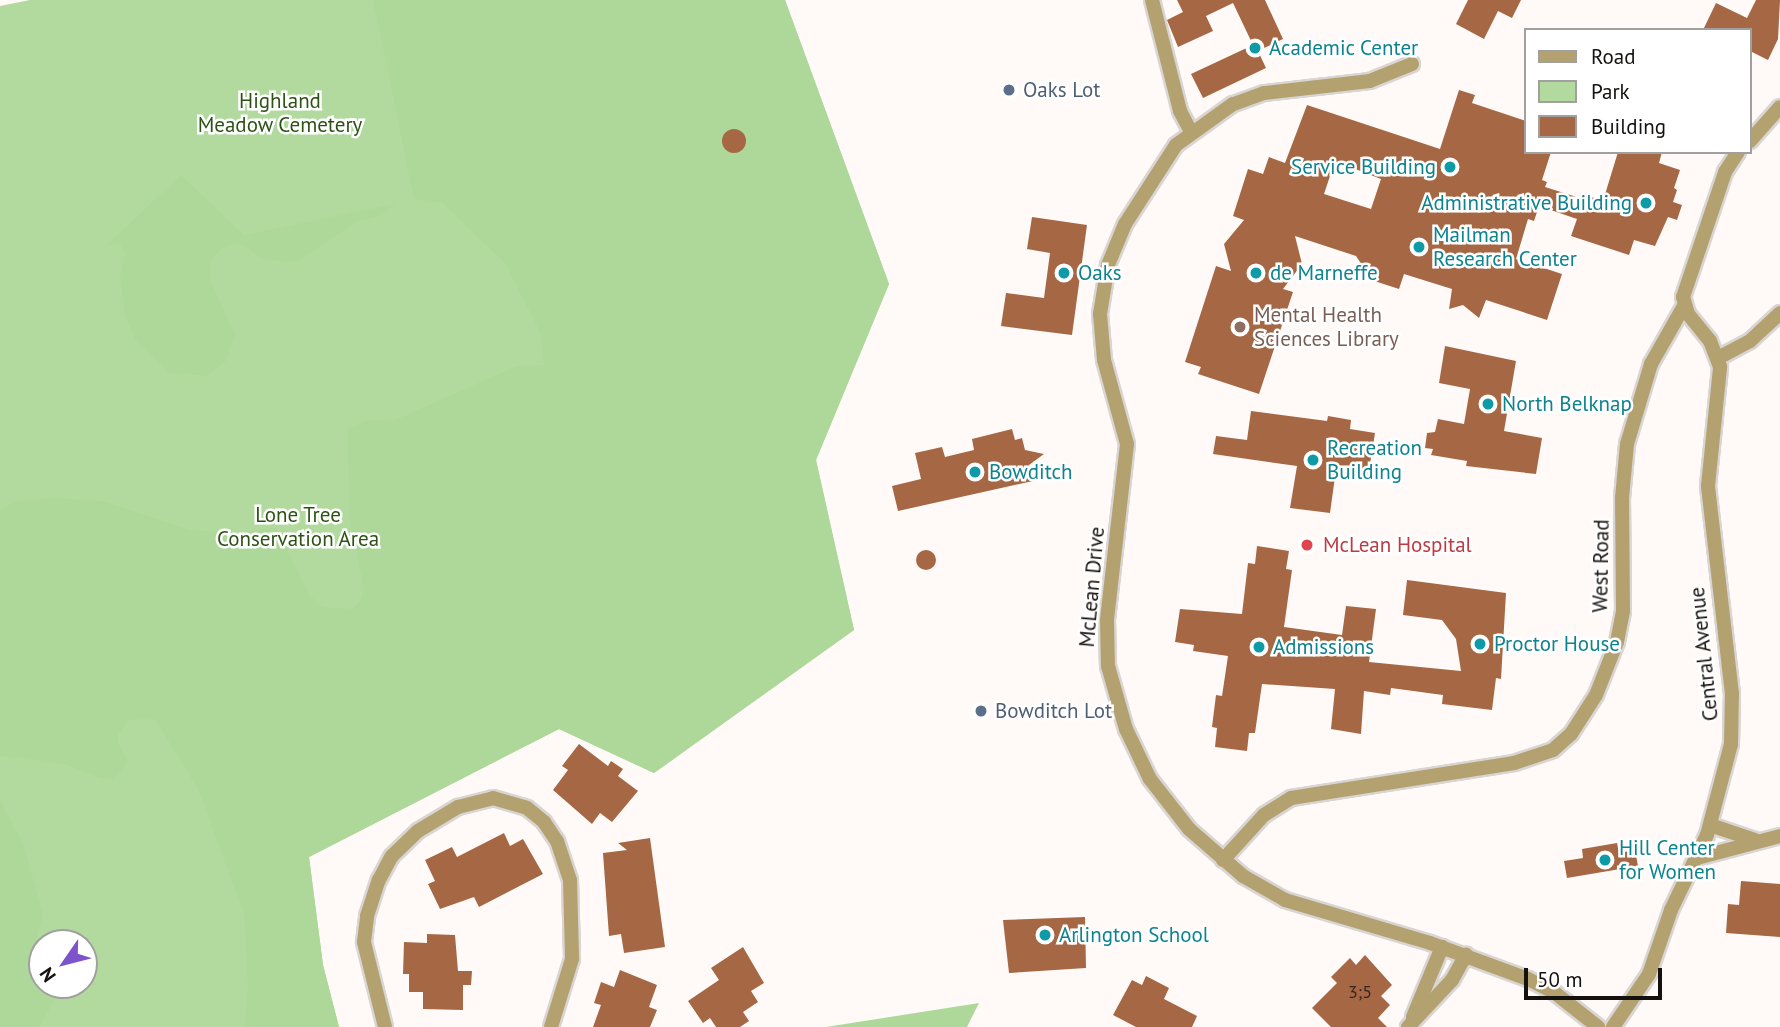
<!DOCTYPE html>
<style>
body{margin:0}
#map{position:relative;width:1780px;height:1027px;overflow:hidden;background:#fffaf7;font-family:"PT Sans",sans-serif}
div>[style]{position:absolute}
.green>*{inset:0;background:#b2da9e}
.forest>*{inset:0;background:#aed89a}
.building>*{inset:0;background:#a56744}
.round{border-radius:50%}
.roads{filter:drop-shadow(2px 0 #d9d5d2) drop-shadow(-2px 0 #d9d5d2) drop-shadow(0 2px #d9d5d2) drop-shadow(0 -2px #d9d5d2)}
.street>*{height:14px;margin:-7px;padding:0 7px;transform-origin:7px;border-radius:7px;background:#b3a270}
.dots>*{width:19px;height:19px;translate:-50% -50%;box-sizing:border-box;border:4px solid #fff;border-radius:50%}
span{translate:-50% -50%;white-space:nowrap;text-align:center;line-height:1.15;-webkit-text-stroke:5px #fff;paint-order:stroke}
.number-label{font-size:18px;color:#38261c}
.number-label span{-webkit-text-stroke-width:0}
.culture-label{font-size:21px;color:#0d838f}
.left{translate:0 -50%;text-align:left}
.right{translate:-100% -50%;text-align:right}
.service-label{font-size:21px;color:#4e5e75}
.park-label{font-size:21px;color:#2c5215}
.education-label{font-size:21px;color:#785e54}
.health-label{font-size:21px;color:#be3a42}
.street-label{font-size:21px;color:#14110e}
.legend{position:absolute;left:1524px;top:28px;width:228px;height:126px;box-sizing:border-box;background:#fff;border:2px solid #a1a09f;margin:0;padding:9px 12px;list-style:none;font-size:21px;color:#14110e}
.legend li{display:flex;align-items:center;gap:14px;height:35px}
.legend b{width:35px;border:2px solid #a1a09f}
.north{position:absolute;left:28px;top:929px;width:70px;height:70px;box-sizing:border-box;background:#fff;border:2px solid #a1a09f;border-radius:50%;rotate:235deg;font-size:19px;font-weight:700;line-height:28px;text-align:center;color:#14110e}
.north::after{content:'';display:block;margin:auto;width:24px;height:32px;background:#7d53cc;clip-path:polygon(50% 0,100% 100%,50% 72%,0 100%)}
.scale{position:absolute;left:1524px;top:968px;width:138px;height:32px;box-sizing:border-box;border:4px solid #14110e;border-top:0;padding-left:9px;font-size:21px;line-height:24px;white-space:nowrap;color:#14110e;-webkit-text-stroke:5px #fff;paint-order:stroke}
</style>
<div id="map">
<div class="green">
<i style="clip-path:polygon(evenodd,30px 0,785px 0,889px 284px,816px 460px,854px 630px,654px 773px,559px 729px,309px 857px,323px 965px,339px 1027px,0 1027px,0 6px,30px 0,42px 943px,84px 943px,84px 985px,42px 985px,42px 943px)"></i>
</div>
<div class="forest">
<i style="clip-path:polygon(373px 0,785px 0,889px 284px,816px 460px,854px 630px,654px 773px,559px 729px,309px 857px,323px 965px,339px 1027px,244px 1027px,248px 989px,244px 915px,199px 791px,155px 719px,130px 720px,118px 734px,119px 746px,129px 762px,113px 779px,100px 778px,65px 764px,0 756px,0 509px,18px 501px,55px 498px,103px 501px,190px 530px,235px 533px,276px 528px,310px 595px,322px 607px,351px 609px,359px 603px,364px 587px,349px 518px,348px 429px,366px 421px,395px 420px,517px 366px,544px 365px,540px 332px,505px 263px,442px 203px,414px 199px)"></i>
<i style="clip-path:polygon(181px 175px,244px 235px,395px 204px,380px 216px,357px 221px,296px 263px,262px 259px,244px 245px,232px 243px,219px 251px,210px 262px,211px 282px,235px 334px,227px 360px,208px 376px,170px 373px,136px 341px,125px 316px,120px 278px,125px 253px,119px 243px,107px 245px)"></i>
<i style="clip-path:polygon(0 799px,24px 846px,43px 915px,32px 955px,36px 975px,42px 977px,42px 985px,57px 985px,56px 998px,39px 1027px,0 1027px)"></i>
<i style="clip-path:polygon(979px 1003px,967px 1027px,826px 1027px)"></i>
</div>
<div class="building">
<i style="clip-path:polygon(1177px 0,1265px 0,1283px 39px,1258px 51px,1266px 68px,1203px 98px,1191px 74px,1253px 45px,1233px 3px,1206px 16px,1213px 31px,1178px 47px,1167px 20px,1183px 12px)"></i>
<i style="clip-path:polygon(1468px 0,1521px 0,1512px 18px,1498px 11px,1484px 39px,1456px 24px)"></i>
<i style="clip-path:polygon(1756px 0,1780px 0,1778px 39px,1768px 60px,1750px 51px,1750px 30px,1703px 30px,1716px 3px,1747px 18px)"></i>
<i style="clip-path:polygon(evenodd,1459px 90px,1475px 95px,1472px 103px,1526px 121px,1526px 152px,1551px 152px,1542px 180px,1547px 182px,1545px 187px,1583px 199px,1585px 195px,1603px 201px,1618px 152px,1662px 152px,1659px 163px,1680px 170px,1674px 188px,1677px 190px,1673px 202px,1682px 205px,1677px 220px,1668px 217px,1655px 246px,1634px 240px,1629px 255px,1571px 236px,1577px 219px,1539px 206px,1534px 221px,1528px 219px,1516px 259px,1562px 274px,1547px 320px,1486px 300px,1479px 318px,1463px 305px,1449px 309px,1452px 289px,1404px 274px,1399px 289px,1356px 275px,1360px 262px,1356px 256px,1295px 236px,1302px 264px,1283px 289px,1293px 292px,1259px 394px,1198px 374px,1201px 367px,1185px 362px,1216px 266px,1231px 271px,1224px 244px,1244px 220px,1233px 216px,1248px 169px,1263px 174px,1269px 157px,1285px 163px,1307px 105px,1440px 149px,1459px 90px,1335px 161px,1381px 179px,1371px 209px,1324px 194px,1335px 161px)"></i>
<i class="round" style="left:722px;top:129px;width:24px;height:24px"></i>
<i style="clip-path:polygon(1032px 217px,1087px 225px,1072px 335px,1001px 326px,1006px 293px,1044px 298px,1050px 253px,1027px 249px)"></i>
<i style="clip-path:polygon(1445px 346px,1516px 361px,1504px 431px,1542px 438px,1536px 474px,1466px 466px,1467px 461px,1431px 455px,1433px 449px,1425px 448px,1427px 433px,1435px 432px,1438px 419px,1464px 424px,1470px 389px,1439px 383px)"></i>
<i style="clip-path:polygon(1251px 411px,1327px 421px,1328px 416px,1351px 420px,1350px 429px,1375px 433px,1368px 476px,1348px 473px,1347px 479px,1335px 477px,1330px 513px,1290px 508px,1297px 466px,1213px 454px,1216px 436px,1247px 440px)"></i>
<i style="clip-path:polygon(1012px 429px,1015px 440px,1022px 438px,1025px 450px,1044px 454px,1029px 465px,1033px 481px,898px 511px,892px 486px,921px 479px,915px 453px,942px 447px,945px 457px,974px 450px,972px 439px)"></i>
<i style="clip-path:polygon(1257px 546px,1289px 551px,1286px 569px,1292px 570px,1284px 627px,1342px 635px,1346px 606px,1376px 609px,1369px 662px,1461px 671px,1456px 639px,1442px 620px,1403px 615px,1407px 580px,1506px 593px,1501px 679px,1496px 678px,1492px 710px,1442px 704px,1443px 695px,1391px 688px,1390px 695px,1364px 691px,1361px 734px,1331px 729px,1335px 689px,1262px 684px,1255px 733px,1249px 733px,1247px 751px,1215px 747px,1217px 728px,1212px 727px,1216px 695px,1222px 696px,1228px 656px,1193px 651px,1194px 645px,1175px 642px,1180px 609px,1242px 614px,1248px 563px,1255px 564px)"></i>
<i class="round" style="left:916px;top:550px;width:20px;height:20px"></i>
<i style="clip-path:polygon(579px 744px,608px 766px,611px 761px,623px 769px,618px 776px,638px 791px,612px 822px,600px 813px,592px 824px,553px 790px,568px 770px,562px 766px)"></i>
<i style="clip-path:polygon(504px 833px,510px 846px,523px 839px,543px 874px,479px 907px,474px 897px,440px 909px,428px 884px,435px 881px,425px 860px,452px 847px,457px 857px)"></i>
<i style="clip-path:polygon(650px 838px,665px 947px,624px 953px,621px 934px,609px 936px,603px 853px,627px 850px,618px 843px)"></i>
<i style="clip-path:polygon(1617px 843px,1619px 853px,1635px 850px,1638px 866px,1567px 878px,1564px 861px,1583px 858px,1582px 849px)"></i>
<i style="clip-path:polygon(1741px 881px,1780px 884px,1780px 937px,1726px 933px,1728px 904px,1739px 905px)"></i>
<i style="clip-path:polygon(1085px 917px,1086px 968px,1009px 973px,1003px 920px)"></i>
<i style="clip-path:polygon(427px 934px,455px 935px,458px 971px,472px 971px,471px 985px,463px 985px,463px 1010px,423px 1009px,423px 992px,409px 992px,409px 974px,403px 974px,404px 942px,427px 943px)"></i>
<i style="clip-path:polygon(743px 947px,764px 983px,751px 991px,758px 1002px,743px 1012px,749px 1021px,740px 1027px,716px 1027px,710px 1018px,703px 1023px,688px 1001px,719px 980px,711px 968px)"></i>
<i style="clip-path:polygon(1365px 955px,1392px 985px,1381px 996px,1390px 1005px,1378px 1018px,1387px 1027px,1331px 1027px,1312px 1008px,1337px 983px,1331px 977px,1350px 958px,1356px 965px)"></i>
<i style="clip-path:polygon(620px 970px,657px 985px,649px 1007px,657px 1010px,650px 1027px,593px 1027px,601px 1005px,594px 1003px,601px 982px,614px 987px)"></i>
<i style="clip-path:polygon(1146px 976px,1169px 988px,1164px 999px,1197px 1016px,1192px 1027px,1136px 1027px,1113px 1015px,1132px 980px,1142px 985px)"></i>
</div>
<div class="roads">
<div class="street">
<i style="left:1152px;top:0;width:114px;rotate:75.8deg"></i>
<i style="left:1180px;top:111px;width:24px;rotate:62deg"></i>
<i style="left:1412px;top:64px;width:45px;rotate:158deg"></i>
<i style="left:1370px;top:81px;width:107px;rotate:173.5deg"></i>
<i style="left:1264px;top:93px;width:33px;rotate:160deg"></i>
<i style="left:1233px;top:104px;width:70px;rotate:144.3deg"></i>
<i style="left:1176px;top:145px;width:94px;rotate:122.8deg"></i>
<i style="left:1125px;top:224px;width:44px;rotate:112.5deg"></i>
<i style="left:1108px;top:265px;width:50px;rotate:99.3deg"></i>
<i style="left:1100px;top:314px;width:46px;rotate:85deg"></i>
<i style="left:1104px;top:360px;width:87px;rotate:74.7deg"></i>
<i style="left:1127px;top:444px;width:177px;rotate:96.5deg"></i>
<i style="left:1107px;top:620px;width:46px;rotate:88.8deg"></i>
<i style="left:1108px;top:666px;width:66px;rotate:74.1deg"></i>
<i style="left:1126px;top:729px;width:55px;rotate:64.4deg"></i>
<i style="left:1150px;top:779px;width:63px;rotate:52deg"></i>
<i style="left:1189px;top:829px;width:72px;rotate:41deg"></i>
<i style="left:1243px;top:876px;width:48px;rotate:29.7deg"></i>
<i style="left:1285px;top:900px;width:151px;rotate:16.5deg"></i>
<i style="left:1430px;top:943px;width:104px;rotate:20.2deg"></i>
<i style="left:1528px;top:979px;width:30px;rotate:27deg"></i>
<i style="left:1555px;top:993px;width:55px;rotate:38.3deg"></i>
<i style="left:1750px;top:141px;width:45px;rotate:-48.6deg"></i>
<i style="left:1718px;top:358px;width:36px;rotate:-28deg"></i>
<i style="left:1750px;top:341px;width:41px;rotate:-43deg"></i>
<i style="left:1710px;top:825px;width:47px;rotate:18.4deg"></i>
<i style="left:1697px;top:858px;width:86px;rotate:-14.8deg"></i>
<i style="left:1223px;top:860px;width:61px;rotate:-47.7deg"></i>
<i style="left:1264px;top:815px;width:32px;rotate:-32deg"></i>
<i style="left:1291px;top:798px;width:226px;rotate:-8.9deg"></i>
<i style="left:1514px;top:763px;width:41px;rotate:-18.4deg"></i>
<i style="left:1553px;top:750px;width:24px;rotate:-42deg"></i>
<i style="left:1571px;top:734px;width:46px;rotate:-57.3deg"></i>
<i style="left:1596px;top:695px;width:57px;rotate:-68.4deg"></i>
<i style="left:1617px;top:642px;width:32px;rotate:-79deg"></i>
<i style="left:1623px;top:611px;width:113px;rotate:-90.5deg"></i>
<i style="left:1622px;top:498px;width:54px;rotate:-84.7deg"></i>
<i style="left:1627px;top:444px;width:84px;rotate:-73.3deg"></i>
<i style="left:1651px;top:364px;width:67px;rotate:-60.4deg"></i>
<i style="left:1413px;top:1017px;width:76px;rotate:-67.5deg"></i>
<i style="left:385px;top:1027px;width:88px;rotate:-103.9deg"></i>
<i style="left:364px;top:942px;width:26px;rotate:-83deg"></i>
<i style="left:367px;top:916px;width:38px;rotate:-72deg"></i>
<i style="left:379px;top:880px;width:27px;rotate:-62deg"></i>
<i style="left:392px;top:856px;width:36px;rotate:-44deg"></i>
<i style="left:418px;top:831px;width:47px;rotate:-31deg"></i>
<i style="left:458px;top:807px;width:36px;rotate:-14deg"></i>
<i style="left:493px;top:798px;width:35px;rotate:16deg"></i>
<i style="left:527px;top:808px;width:22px;rotate:39deg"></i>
<i style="left:544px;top:822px;width:23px;rotate:56deg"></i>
<i style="left:557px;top:841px;width:41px;rotate:71.6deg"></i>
<i style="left:570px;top:880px;width:79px;rotate:88.5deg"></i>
<i style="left:572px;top:959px;width:71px;rotate:107.2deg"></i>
<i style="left:1408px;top:1027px;width:64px;rotate:-46.9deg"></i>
<i style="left:1452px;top:980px;width:29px;rotate:-61deg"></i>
<i style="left:1613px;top:1027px;width:64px;rotate:-55.8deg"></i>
<i style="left:1649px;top:974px;width:68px;rotate:-71deg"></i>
<i style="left:1671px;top:910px;width:83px;rotate:-64.4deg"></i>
<i style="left:1707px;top:835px;width:94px;rotate:-75.2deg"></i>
<i style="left:1731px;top:744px;width:50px;rotate:-88.9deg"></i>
<i style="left:1732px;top:694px;width:209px;rotate:-96.6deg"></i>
<i style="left:1708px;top:486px;width:120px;rotate:-84.2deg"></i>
<i style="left:1720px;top:367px;width:28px;rotate:-111deg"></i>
<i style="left:1710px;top:341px;width:35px;rotate:-129deg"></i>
<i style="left:1688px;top:314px;width:18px;rotate:-106deg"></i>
<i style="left:1683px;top:297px;width:132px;rotate:-71.4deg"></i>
<i style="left:1725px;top:172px;width:24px;rotate:-57deg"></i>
</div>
</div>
<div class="dots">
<i style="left:1255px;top:48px;background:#0f9aa8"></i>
<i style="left:1009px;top:90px;background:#5c6f8a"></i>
<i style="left:1450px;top:167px;background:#0f9aa8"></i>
<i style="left:1646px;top:203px;background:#0f9aa8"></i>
<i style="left:1419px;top:247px;background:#0f9aa8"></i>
<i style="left:1064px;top:273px;background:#0f9aa8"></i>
<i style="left:1256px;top:273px;background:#0f9aa8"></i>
<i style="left:1240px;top:327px;background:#8d6e63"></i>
<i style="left:1488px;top:404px;background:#0f9aa8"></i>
<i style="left:1313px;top:460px;background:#0f9aa8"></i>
<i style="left:975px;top:472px;background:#0f9aa8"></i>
<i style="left:1307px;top:545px;background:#e0444e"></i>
<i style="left:1480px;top:644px;background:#0f9aa8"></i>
<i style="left:1259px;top:647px;background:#0f9aa8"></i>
<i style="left:981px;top:711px;background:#5c6f8a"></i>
<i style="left:1605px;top:860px;background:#0f9aa8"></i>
<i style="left:1045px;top:935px;background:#0f9aa8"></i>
</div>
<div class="number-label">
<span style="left:1360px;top:992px">3;5</span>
</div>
<div class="culture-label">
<span class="left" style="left:1269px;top:48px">Academic Center</span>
<span class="right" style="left:1436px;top:167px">Service Building</span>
<span class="right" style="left:1632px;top:203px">Administrative Building</span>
<span class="left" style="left:1433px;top:247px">Mailman<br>Research Center</span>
<span class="left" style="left:1078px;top:273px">Oaks</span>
<span class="left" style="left:1270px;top:273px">de Marneffe</span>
<span class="left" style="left:1502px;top:404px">North Belknap</span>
<span class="left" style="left:1327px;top:460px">Recreation<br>Building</span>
<span class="left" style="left:989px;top:472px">Bowditch</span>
<span class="left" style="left:1494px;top:644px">Proctor House</span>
<span class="left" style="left:1273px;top:647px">Admissions</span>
<span class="left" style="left:1619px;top:860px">Hill Center<br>for Women</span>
<span class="left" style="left:1059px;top:935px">Arlington School</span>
</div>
<div class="service-label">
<span class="left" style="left:1023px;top:90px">Oaks Lot</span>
<span class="left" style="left:995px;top:711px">Bowditch Lot</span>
</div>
<div class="park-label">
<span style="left:280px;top:113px">Highland<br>Meadow Cemetery</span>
<span style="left:298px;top:527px">Lone Tree<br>Conservation Area</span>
</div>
<div class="education-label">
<span class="left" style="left:1254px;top:327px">Mental Health<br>Sciences Library</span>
</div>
<div class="health-label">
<span class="left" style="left:1323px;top:545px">McLean Hospital</span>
</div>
<div class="street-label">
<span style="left:1601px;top:566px;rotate:-89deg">West Road</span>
<span style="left:1092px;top:587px;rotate:-85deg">McLean Drive</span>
<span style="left:1704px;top:654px;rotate:-96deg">Central Avenue</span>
</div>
<ul class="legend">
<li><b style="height:9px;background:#b3a270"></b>Road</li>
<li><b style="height:19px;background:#b2da9e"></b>Park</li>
<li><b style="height:19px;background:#a56744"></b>Building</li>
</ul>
<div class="north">N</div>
<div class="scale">50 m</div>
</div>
